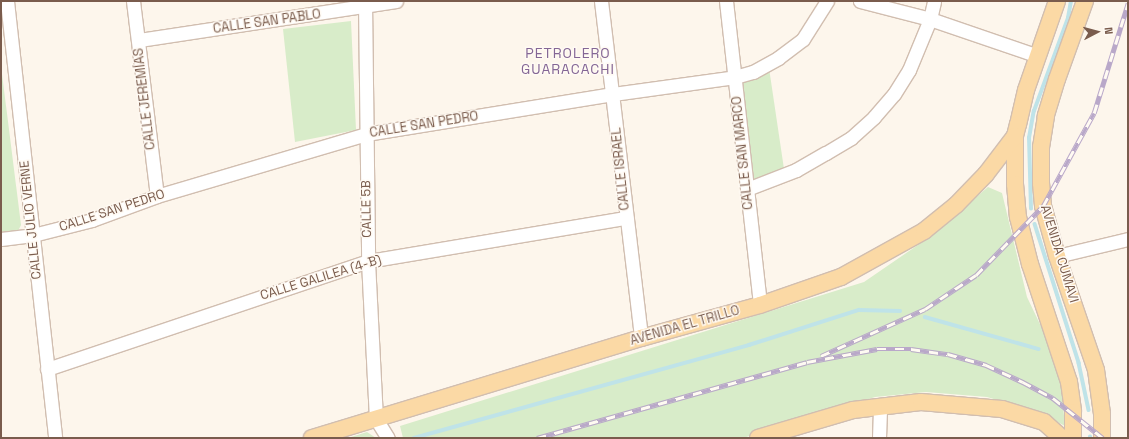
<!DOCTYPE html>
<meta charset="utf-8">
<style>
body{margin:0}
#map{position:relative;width:1129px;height:439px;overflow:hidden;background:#fdf6ec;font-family:"Space Grotesk",sans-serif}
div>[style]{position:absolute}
.green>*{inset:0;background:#d8ecc9}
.stream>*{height:3.5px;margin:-1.75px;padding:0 1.75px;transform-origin:1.75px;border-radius:1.75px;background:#bfe3e8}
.roads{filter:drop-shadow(1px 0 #d1beb0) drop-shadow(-1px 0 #d1beb0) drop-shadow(0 1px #d1beb0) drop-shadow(0 -1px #d1beb0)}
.minor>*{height:13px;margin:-6.5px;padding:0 6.5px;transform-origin:6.5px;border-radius:6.5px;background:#fff}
.major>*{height:16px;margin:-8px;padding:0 8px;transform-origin:8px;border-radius:8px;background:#fbd9a5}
.rail>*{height:4.5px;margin-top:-2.25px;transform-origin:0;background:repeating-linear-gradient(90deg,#fffaf3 0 9px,#b9a8c9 0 18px);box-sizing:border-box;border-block:1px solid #b9a8c9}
span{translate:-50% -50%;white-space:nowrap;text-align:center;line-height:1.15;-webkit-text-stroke:3px #fffaf3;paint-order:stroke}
.street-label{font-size:13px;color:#7a5c4d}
.neighbourhood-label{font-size:14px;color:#846695;letter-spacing:1px}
.frame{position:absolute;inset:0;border:2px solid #7a5c4d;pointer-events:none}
.north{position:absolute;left:1077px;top:12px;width:40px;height:40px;-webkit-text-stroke:3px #fffaf3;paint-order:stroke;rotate:84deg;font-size:11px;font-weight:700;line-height:16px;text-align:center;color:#7a5c4d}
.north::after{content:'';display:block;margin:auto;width:14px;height:18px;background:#7a5c4d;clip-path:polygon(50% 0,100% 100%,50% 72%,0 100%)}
</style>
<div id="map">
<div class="green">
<i style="clip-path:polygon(351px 21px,356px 130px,295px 142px,283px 29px)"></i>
<i style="clip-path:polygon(1px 66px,21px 225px,17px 233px,1px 235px)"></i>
<i style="clip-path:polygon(769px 68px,784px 169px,754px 179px,742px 84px,745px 80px)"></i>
<i style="clip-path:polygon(988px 187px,1002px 193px,1027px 297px,1048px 341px,1061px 385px,1065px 426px,1041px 413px,987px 397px,926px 392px,875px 397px,743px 438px,403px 438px,400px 426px,864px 282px,931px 236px)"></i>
<i style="clip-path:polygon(367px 432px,376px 438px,348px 438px)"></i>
</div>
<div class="stream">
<i style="left:1031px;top:209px;width:71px;rotate:-91.6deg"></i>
<i style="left:1029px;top:138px;width:27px;rotate:-80deg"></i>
<i style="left:1034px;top:111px;width:99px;rotate:-69.9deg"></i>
<i style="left:1068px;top:18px;width:17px;rotate:-80deg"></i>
<i style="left:1035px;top:224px;width:146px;rotate:72.4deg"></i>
<i style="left:1079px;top:363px;width:48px;rotate:78deg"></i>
<i style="left:925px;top:317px;width:118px;rotate:15.7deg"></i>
<i style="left:414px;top:438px;width:348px;rotate:-15.5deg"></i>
<i style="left:749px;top:345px;width:115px;rotate:-17.7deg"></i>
<i style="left:859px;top:310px;width:41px;rotate:1.4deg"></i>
<i style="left:1090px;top:438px;width:1px;rotate:-90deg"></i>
</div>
<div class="roads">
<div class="minor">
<i style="left:7px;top:1px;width:440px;rotate:83.7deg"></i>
<i style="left:133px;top:1px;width:196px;rotate:83deg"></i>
<i style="left:365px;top:1px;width:260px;rotate:89.3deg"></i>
<i style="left:368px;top:261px;width:158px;rotate:87.1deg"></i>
<i style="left:376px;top:419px;width:22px;rotate:58deg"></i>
<i style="left:601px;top:1px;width:339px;rotate:83.2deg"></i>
<i style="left:726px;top:1px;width:306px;rotate:83.6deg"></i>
<i style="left:860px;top:1px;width:72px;rotate:14.4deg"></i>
<i style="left:930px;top:19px;width:114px;rotate:18.9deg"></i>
<i style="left:139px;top:40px;width:260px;rotate:-8.6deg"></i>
<i style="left:747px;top:189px;width:53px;rotate:-21.2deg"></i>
<i style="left:796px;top:170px;width:34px;rotate:-30deg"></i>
<i style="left:826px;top:153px;width:29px;rotate:-31deg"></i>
<i style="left:851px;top:138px;width:31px;rotate:-42deg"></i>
<i style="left:874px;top:117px;width:30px;rotate:-49deg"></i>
<i style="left:894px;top:94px;width:28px;rotate:-58deg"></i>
<i style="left:909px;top:70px;width:55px;rotate:-67.6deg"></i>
<i style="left:930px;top:19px;width:18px;rotate:-77deg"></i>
<i style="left:1px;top:239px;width:32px;rotate:-7deg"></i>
<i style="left:33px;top:235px;width:61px;rotate:-14.3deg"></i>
<i style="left:92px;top:220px;width:69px;rotate:-20.3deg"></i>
<i style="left:157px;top:196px;width:218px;rotate:-16.5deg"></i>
<i style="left:366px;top:134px;width:250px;rotate:-9.2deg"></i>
<i style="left:613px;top:94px;width:123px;rotate:-7.9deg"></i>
<i style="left:735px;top:77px;width:19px;rotate:-16deg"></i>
<i style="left:753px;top:72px;width:29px;rotate:-29deg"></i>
<i style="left:778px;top:58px;width:31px;rotate:-37deg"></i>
<i style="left:803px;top:39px;width:45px;rotate:-57.7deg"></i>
<i style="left:1057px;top:256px;width:73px;rotate:-13.5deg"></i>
<i style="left:47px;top:369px;width:339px;rotate:-18.6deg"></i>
<i style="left:368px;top:261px;width:262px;rotate:-9.5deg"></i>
<i style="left:879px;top:438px;width:33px;rotate:-88deg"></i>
</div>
<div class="major">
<i style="left:1057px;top:1px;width:94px;rotate:109.2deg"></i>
<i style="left:1026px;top:90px;width:35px;rotate:103deg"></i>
<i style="left:1018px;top:124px;width:12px;rotate:104deg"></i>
<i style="left:1015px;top:136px;width:48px;rotate:90deg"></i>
<i style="left:1015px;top:184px;width:33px;rotate:85deg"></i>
<i style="left:1018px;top:217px;width:49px;rotate:75.7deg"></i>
<i style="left:1030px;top:264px;width:124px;rotate:71.7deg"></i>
<i style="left:1069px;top:382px;width:30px;rotate:82deg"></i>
<i style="left:1073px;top:412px;width:26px;rotate:90deg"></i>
<i style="left:1085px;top:1px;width:83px;rotate:109.7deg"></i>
<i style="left:1057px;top:79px;width:39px;rotate:107deg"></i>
<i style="left:1046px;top:116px;width:31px;rotate:99deg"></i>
<i style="left:1041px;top:147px;width:36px;rotate:90deg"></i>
<i style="left:1041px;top:183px;width:23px;rotate:85deg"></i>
<i style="left:1043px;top:206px;width:52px;rotate:74.4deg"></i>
<i style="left:1057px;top:256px;width:120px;rotate:71.1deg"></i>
<i style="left:1096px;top:370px;width:44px;rotate:82.2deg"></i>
<i style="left:1102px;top:414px;width:24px;rotate:90deg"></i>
<i style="left:312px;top:438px;width:344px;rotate:-16.9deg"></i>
<i style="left:641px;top:338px;width:123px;rotate:-15.5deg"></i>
<i style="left:760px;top:305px;width:86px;rotate:-19.1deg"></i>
<i style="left:841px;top:277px;width:95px;rotate:-29deg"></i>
<i style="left:924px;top:231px;width:41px;rotate:-39.1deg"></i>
<i style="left:956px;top:205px;width:43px;rotate:-45.9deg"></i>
<i style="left:986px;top:174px;width:48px;rotate:-52.7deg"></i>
<i style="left:758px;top:438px;width:99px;rotate:-16.4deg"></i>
<i style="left:853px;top:410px;width:68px;rotate:-6.7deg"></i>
<i style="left:921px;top:402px;width:81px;rotate:4.9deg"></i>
<i style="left:1002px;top:409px;width:44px;rotate:17.2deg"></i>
<i style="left:1044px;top:422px;width:24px;rotate:42deg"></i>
</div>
</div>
<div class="rail">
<i style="left:821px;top:356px;width:114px;rotate:-24.3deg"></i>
<i style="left:925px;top:309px;width:61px;rotate:-33.7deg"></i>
<i style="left:976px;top:275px;width:96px;rotate:-45.8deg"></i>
<i style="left:1043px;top:206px;width:106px;rotate:-61.3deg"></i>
<i style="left:1094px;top:113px;width:115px;rotate:-72.8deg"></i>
<i style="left:537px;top:438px;width:280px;rotate:-15.7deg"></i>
<i style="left:807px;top:362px;width:71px;rotate:-10.5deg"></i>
<i style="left:877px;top:349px;width:34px"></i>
<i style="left:911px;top:349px;width:37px;rotate:8deg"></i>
<i style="left:948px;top:354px;width:40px;rotate:16deg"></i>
<i style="left:986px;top:365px;width:41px;rotate:24.7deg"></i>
<i style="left:1023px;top:382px;width:34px;rotate:28deg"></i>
<i style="left:1053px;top:398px;width:64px;rotate:38.7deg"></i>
</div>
<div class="street-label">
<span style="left:267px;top:22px;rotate:-8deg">CALLE SAN PABLO</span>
<span style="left:145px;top:99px;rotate:-97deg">CALLE JEREMÍAS</span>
<span style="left:424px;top:125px;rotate:-9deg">CALLE SAN PEDRO</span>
<span style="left:743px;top:153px;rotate:-96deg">CALLE SAN MARCO</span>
<span style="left:621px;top:169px;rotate:-96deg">CALLE ISRAEL</span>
<span style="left:367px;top:209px;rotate:-91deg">CALLE 5B</span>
<span style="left:112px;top:211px;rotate:-18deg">CALLE SAN PEDRO</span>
<span style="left:31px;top:220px;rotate:-96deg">CALLE JULIO VERNE</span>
<span style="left:1059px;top:254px;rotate:73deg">AVENIDA CUMAVI</span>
<span style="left:321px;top:278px;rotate:-17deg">CALLE GALILEA (4-B)</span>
<span style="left:685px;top:326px;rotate:-16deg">AVENIDA EL TRILLO</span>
</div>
<div class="neighbourhood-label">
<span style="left:568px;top:61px">PETROLERO<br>GUARACACHI</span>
</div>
<div class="frame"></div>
<div class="north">N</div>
</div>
